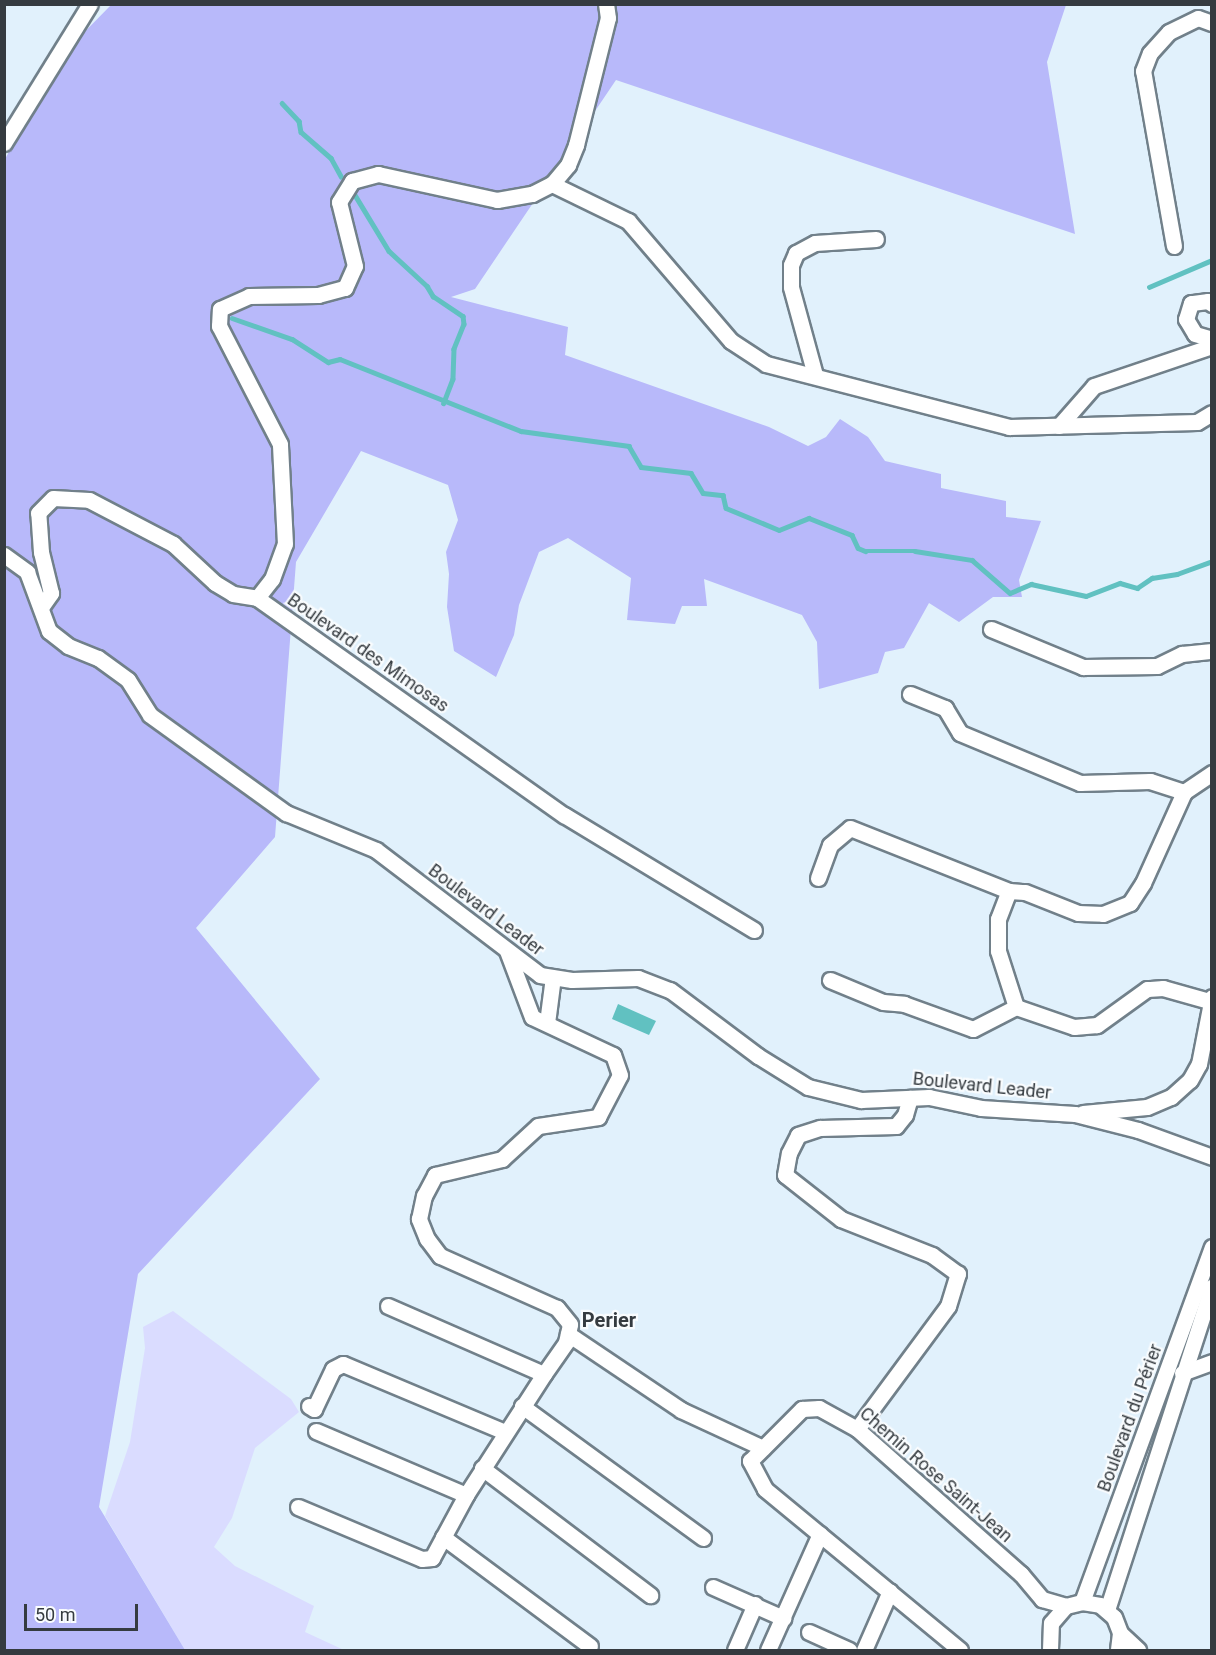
<!DOCTYPE html>
<meta charset="utf-8">
<style>
body{margin:0}
#map{position:relative;width:1216px;height:1655px;overflow:hidden;background:#e1f1fc;font-family:Roboto,sans-serif}
div>[style]{position:absolute}
.green>*{inset:0;background:#dadcff}
.forest>*{inset:0;background:#b8b9fa}
.water>*{inset:0;background:#61c1c1}
.stream>*{height:4.5px;margin:-2.25px;padding:0 2.25px;transform-origin:2.25px;border-radius:2.25px;background:#61c1c1}
.roads{filter:drop-shadow(2px 0 #71808a) drop-shadow(-2px 0 #71808a) drop-shadow(0 2px #71808a) drop-shadow(0 -2px #71808a)}
.minor>*{height:15px;margin:-7.5px;padding:0 7.5px;transform-origin:7.5px;border-radius:7.5px;background:#fff}
span{translate:-50% -50%;white-space:nowrap;text-align:center;line-height:1.15;-webkit-text-stroke:4.5px #f9fcfe;paint-order:stroke}
.street-label{font-size:18px;color:#353b40}
.neighbourhood-label{font-size:20px;color:#353b40;font-weight:700}
.frame{position:absolute;inset:0;border:6px solid #353b40;pointer-events:none}
.scale{position:absolute;left:24px;top:1604px;width:114px;height:27px;box-sizing:border-box;border:3px solid #353b40;border-top:0;padding-left:8px;font-size:18px;line-height:21px;white-space:nowrap;color:#353b40;-webkit-text-stroke:4px #f9fcfe;paint-order:stroke}
</style>
<div id="map">
<div class="green">
<i style="clip-path:polygon(173px 1311px,291px 1399px,299px 1412px,255px 1448px,232px 1518px,214px 1547px,235px 1566px,314px 1606px,305px 1632px,344px 1650px,185px 1650px,105px 1516px,130px 1442px,145px 1348px,143px 1327px)"></i>
</div>
<div class="forest">
<i style="clip-path:polygon(111px 5px,1066px 5px,1047px 62px,1075px 234px,616px 80px,475px 289px,451px 297px,568px 327px,565px 355px,769px 427px,808px 446px,826px 437px,840px 419px,868px 437px,885px 461px,941px 474px,941px 488px,1006px 501px,1006px 517px,1041px 521px,1019px 580px,1022px 597px,993px 597px,959px 622px,929px 603px,904px 648px,885px 652px,878px 673px,819px 689px,817px 642px,802px 615px,704px 579px,707px 606px,682px 606px,675px 624px,627px 620px,631px 578px,568px 538px,539px 552px,519px 605px,514px 635px,496px 677px,454px 651px,447px 607px,449px 574px,446px 552px,458px 520px,448px 485px,361px 451px,296px 562px,275px 837px,196px 928px,320px 1079px,138px 1274px,99px 1507px,185px 1650px,5px 1650px,4px 161px,58px 59px)"></i>
</div>
<div class="water">
<i style="clip-path:polygon(618px 1004px,656px 1021px,649px 1035px,612px 1019px)"></i>
</div>
<div class="stream">
<i style="left:282px;top:103px;width:25px;rotate:47deg"></i>
<i style="left:299px;top:121px;width:11px;rotate:80deg"></i>
<i style="left:301px;top:132px;width:40px;rotate:41deg"></i>
<i style="left:331px;top:158px;width:21px;rotate:61deg"></i>
<i style="left:352px;top:190px;width:71px;rotate:58.8deg"></i>
<i style="left:389px;top:251px;width:52px;rotate:42.6deg"></i>
<i style="left:427px;top:286px;width:12px;rotate:59deg"></i>
<i style="left:433px;top:296px;width:36px;rotate:34deg"></i>
<i style="left:463px;top:316px;width:8px;rotate:83deg"></i>
<i style="left:464px;top:324px;width:27px;rotate:112deg"></i>
<i style="left:454px;top:349px;width:30px;rotate:92deg"></i>
<i style="left:453px;top:379px;width:26px;rotate:111deg"></i>
<i style="left:1149px;top:287px;width:69px;rotate:-23.2deg"></i>
<i style="left:232px;top:318px;width:64px;rotate:19.3deg"></i>
<i style="left:292px;top:339px;width:43px;rotate:32.6deg"></i>
<i style="left:328px;top:362px;width:12px;rotate:-14deg"></i>
<i style="left:340px;top:359px;width:195px;rotate:21.7deg"></i>
<i style="left:521px;top:431px;width:109px;rotate:7.9deg"></i>
<i style="left:629px;top:446px;width:24px;rotate:60deg"></i>
<i style="left:641px;top:467px;width:50px;rotate:6.8deg"></i>
<i style="left:691px;top:473px;width:23px;rotate:59deg"></i>
<i style="left:703px;top:493px;width:20px;rotate:6deg"></i>
<i style="left:723px;top:495px;width:13px;rotate:77deg"></i>
<i style="left:726px;top:508px;width:57px;rotate:22.5deg"></i>
<i style="left:779px;top:530px;width:32px;rotate:-22deg"></i>
<i style="left:809px;top:518px;width:46px;rotate:21.6deg"></i>
<i style="left:852px;top:535px;width:14px;rotate:65deg"></i>
<i style="left:858px;top:548px;width:8px;rotate:23deg"></i>
<i style="left:865px;top:551px;width:50px"></i>
<i style="left:915px;top:551px;width:58px;rotate:9deg"></i>
<i style="left:972px;top:560px;width:50px;rotate:41deg"></i>
<i style="left:1010px;top:593px;width:23px;rotate:-23deg"></i>
<i style="left:1031px;top:584px;width:56px;rotate:12.3deg"></i>
<i style="left:1086px;top:596px;width:36px;rotate:-21deg"></i>
<i style="left:1120px;top:583px;width:18px;rotate:16deg"></i>
<i style="left:1137px;top:588px;width:18px;rotate:-34deg"></i>
<i style="left:1152px;top:578px;width:25px;rotate:-9deg"></i>
<i style="left:1177px;top:574px;width:37px;rotate:-20deg"></i>
</div>
<div class="roads">
<div class="minor">
<i style="left:4px;top:143px;width:163px;rotate:-58.3deg"></i>
<i style="left:552px;top:184px;width:85px;rotate:26deg"></i>
<i style="left:628px;top:221px;width:158px;rotate:49.4deg"></i>
<i style="left:731px;top:341px;width:42px;rotate:33.3deg"></i>
<i style="left:766px;top:364px;width:251px;rotate:14.5deg"></i>
<i style="left:1009px;top:427px;width:188px;rotate:-1.5deg"></i>
<i style="left:1197px;top:422px;width:17px;rotate:-31deg"></i>
<i style="left:1174px;top:246px;width:178px;rotate:-100deg"></i>
<i style="left:1143px;top:71px;width:19px;rotate:-69deg"></i>
<i style="left:1150px;top:53px;width:28px;rotate:-48deg"></i>
<i style="left:1169px;top:32px;width:32px;rotate:-26deg"></i>
<i style="left:1198px;top:18px;width:15px;rotate:20deg"></i>
<i style="left:1212px;top:304px;width:5px;rotate:-143deg"></i>
<i style="left:1208px;top:301px;width:17px;rotate:173deg"></i>
<i style="left:1191px;top:303px;width:17px;rotate:107deg"></i>
<i style="left:1186px;top:319px;width:17px;rotate:59deg"></i>
<i style="left:1195px;top:334px;width:18px;rotate:16deg"></i>
<i style="left:815px;top:375px;width:91px;rotate:-105.3deg"></i>
<i style="left:791px;top:287px;width:22px;rotate:-90deg"></i>
<i style="left:791px;top:265px;width:13px;rotate:-67deg"></i>
<i style="left:796px;top:253px;width:21px;rotate:-28deg"></i>
<i style="left:815px;top:243px;width:61px;rotate:-3.8deg"></i>
<i style="left:1059px;top:426px;width:53px;rotate:-48.8deg"></i>
<i style="left:1094px;top:386px;width:125px;rotate:-18.7deg"></i>
<i style="left:4px;top:555px;width:29px;rotate:36deg"></i>
<i style="left:27px;top:572px;width:63px;rotate:69.6deg"></i>
<i style="left:49px;top:631px;width:24px;rotate:38deg"></i>
<i style="left:68px;top:646px;width:32px;rotate:22deg"></i>
<i style="left:98px;top:658px;width:37px;rotate:36deg"></i>
<i style="left:128px;top:680px;width:41px;rotate:57.8deg"></i>
<i style="left:150px;top:715px;width:168px;rotate:35.8deg"></i>
<i style="left:286px;top:813px;width:97px;rotate:22.3deg"></i>
<i style="left:376px;top:850px;width:206px;rotate:37.3deg"></i>
<i style="left:540px;top:975px;width:32px;rotate:9deg"></i>
<i style="left:572px;top:980px;width:66px;rotate:-1.7deg"></i>
<i style="left:638px;top:978px;width:34px;rotate:21deg"></i>
<i style="left:670px;top:990px;width:110px;rotate:36.9deg"></i>
<i style="left:758px;top:1056px;width:59px;rotate:31.8deg"></i>
<i style="left:808px;top:1087px;width:55px;rotate:13.8deg"></i>
<i style="left:861px;top:1100px;width:68px;rotate:-2.5deg"></i>
<i style="left:929px;top:1097px;width:53px;rotate:11.9deg"></i>
<i style="left:981px;top:1108px;width:94px;rotate:3.7deg"></i>
<i style="left:1075px;top:1114px;width:65px;rotate:14.3deg"></i>
<i style="left:1138px;top:1130px;width:79px;rotate:20deg"></i>
<i style="left:257px;top:598px;width:24px;rotate:-52deg"></i>
<i style="left:272px;top:579px;width:37px;rotate:-70deg"></i>
<i style="left:285px;top:544px;width:100px;rotate:-92.9deg"></i>
<i style="left:280px;top:444px;width:133px;rotate:-117.3deg"></i>
<i style="left:219px;top:326px;width:17px;rotate:-87deg"></i>
<i style="left:220px;top:309px;width:32px;rotate:-24deg"></i>
<i style="left:249px;top:296px;width:69px;rotate:-0.8deg"></i>
<i style="left:318px;top:295px;width:28px;rotate:-15deg"></i>
<i style="left:345px;top:288px;width:24px;rotate:-66deg"></i>
<i style="left:355px;top:266px;width:66px;rotate:-104deg"></i>
<i style="left:339px;top:202px;width:25px;rotate:-58deg"></i>
<i style="left:352px;top:181px;width:27px;rotate:-15deg"></i>
<i style="left:378px;top:174px;width:122px;rotate:12.3deg"></i>
<i style="left:497px;top:200px;width:36px;rotate:-10deg"></i>
<i style="left:532px;top:194px;width:22px;rotate:-27deg"></i>
<i style="left:552px;top:184px;width:25px;rotate:-50deg"></i>
<i style="left:568px;top:165px;width:22px;rotate:-68deg"></i>
<i style="left:576px;top:145px;width:131px;rotate:-75.9deg"></i>
<i style="left:608px;top:18px;width:14px;rotate:-98deg"></i>
<i style="left:42px;top:606px;width:16px;rotate:-55deg"></i>
<i style="left:51px;top:593px;width:42px;rotate:-103.7deg"></i>
<i style="left:41px;top:552px;width:39px;rotate:-94deg"></i>
<i style="left:38px;top:513px;width:21px;rotate:-45deg"></i>
<i style="left:53px;top:498px;width:36px;rotate:3deg"></i>
<i style="left:89px;top:500px;width:95px;rotate:27.6deg"></i>
<i style="left:173px;top:544px;width:57px;rotate:42.9deg"></i>
<i style="left:215px;top:583px;width:21px;rotate:31deg"></i>
<i style="left:233px;top:594px;width:24px;rotate:9deg"></i>
<i style="left:257px;top:598px;width:376px;rotate:35.3deg"></i>
<i style="left:564px;top:815px;width:222px;rotate:31.2deg"></i>
<i style="left:991px;top:629px;width:100px;rotate:22.4deg"></i>
<i style="left:1083px;top:667px;width:74px;rotate:-0.8deg"></i>
<i style="left:1157px;top:666px;width:28px;rotate:-26deg"></i>
<i style="left:1182px;top:654px;width:30px;rotate:-6deg"></i>
<i style="left:910px;top:694px;width:38px;rotate:22deg"></i>
<i style="left:945px;top:708px;width:29px;rotate:59deg"></i>
<i style="left:960px;top:733px;width:130px;rotate:22.6deg"></i>
<i style="left:1080px;top:783px;width:70px;rotate:-1.6deg"></i>
<i style="left:1150px;top:781px;width:36px;rotate:18deg"></i>
<i style="left:818px;top:878px;width:35px;rotate:-70deg"></i>
<i style="left:830px;top:845px;width:26px;rotate:-40deg"></i>
<i style="left:850px;top:828px;width:171px;rotate:21.6deg"></i>
<i style="left:830px;top:980px;width:57px;rotate:22.5deg"></i>
<i style="left:883px;top:1002px;width:21px;rotate:5deg"></i>
<i style="left:904px;top:1004px;width:73px;rotate:19.9deg"></i>
<i style="left:973px;top:1029px;width:48px;rotate:-27.1deg"></i>
<i style="left:1209px;top:1001px;width:48px;rotate:-164.2deg"></i>
<i style="left:1163px;top:988px;width:16px;rotate:176deg"></i>
<i style="left:1147px;top:989px;width:62px;rotate:144.2deg"></i>
<i style="left:1097px;top:1025px;width:23px;rotate:175deg"></i>
<i style="left:1074px;top:1027px;width:61px;rotate:-161deg"></i>
<i style="left:1016px;top:1007px;width:59px;rotate:-107.8deg"></i>
<i style="left:998px;top:951px;width:32px;rotate:-90deg"></i>
<i style="left:998px;top:919px;width:30px;rotate:-69deg"></i>
<i style="left:1009px;top:891px;width:16px;rotate:4deg"></i>
<i style="left:1025px;top:892px;width:57px;rotate:21.6deg"></i>
<i style="left:1078px;top:913px;width:25px;rotate:2deg"></i>
<i style="left:1103px;top:914px;width:29px;rotate:-22deg"></i>
<i style="left:1130px;top:903px;width:24px;rotate:-57deg"></i>
<i style="left:1143px;top:883px;width:100px;rotate:-65.7deg"></i>
<i style="left:1184px;top:792px;width:34px;rotate:-34deg"></i>
<i style="left:547px;top:1023px;width:46px;rotate:-82.6deg"></i>
<i style="left:1083px;top:1113px;width:64px;rotate:-5.4deg"></i>
<i style="left:1147px;top:1107px;width:26px;rotate:-23deg"></i>
<i style="left:1171px;top:1097px;width:25px;rotate:-42deg"></i>
<i style="left:1190px;top:1080px;width:18px;rotate:-61deg"></i>
<i style="left:1199px;top:1064px;width:68px;rotate:-79deg"></i>
<i style="left:388px;top:1306px;width:170px;rotate:23.6deg"></i>
<i style="left:544px;top:1374px;width:39px;rotate:-55deg"></i>
<i style="left:566px;top:1342px;width:18px;rotate:-77deg"></i>
<i style="left:570px;top:1324px;width:21px;rotate:-129deg"></i>
<i style="left:557px;top:1308px;width:128px;rotate:-156deg"></i>
<i style="left:440px;top:1256px;width:21px;rotate:-127deg"></i>
<i style="left:427px;top:1239px;width:22px;rotate:-112deg"></i>
<i style="left:419px;top:1219px;width:24px;rotate:-78deg"></i>
<i style="left:424px;top:1196px;width:24px;rotate:-62deg"></i>
<i style="left:435px;top:1175px;width:69px;rotate:-13.4deg"></i>
<i style="left:502px;top:1159px;width:49px;rotate:-42.5deg"></i>
<i style="left:538px;top:1126px;width:61px;rotate:-8.5deg"></i>
<i style="left:598px;top:1117px;width:47px;rotate:-62.4deg"></i>
<i style="left:620px;top:1075px;width:21px;rotate:-109deg"></i>
<i style="left:613px;top:1055px;width:89px;rotate:-154.9deg"></i>
<i style="left:532px;top:1017px;width:71px;rotate:-110.7deg"></i>
<i style="left:568px;top:1334px;width:136px;rotate:33.9deg"></i>
<i style="left:681px;top:1410px;width:90px;rotate:24.9deg"></i>
<i style="left:1182px;top:1373px;width:32px;rotate:-20deg"></i>
<i style="left:309px;top:1406px;width:6px;rotate:31deg"></i>
<i style="left:314px;top:1409px;width:44px;rotate:-64.6deg"></i>
<i style="left:333px;top:1369px;width:11px;rotate:-27deg"></i>
<i style="left:343px;top:1364px;width:176px;rotate:22.8deg"></i>
<i style="left:522px;top:1406px;width:224px;rotate:36.1deg"></i>
<i style="left:857px;top:1429px;width:153px;rotate:-53.5deg"></i>
<i style="left:948px;top:1306px;width:34px;rotate:-73deg"></i>
<i style="left:958px;top:1274px;width:32px;rotate:-144deg"></i>
<i style="left:932px;top:1255px;width:98px;rotate:-158.4deg"></i>
<i style="left:841px;top:1219px;width:71px;rotate:-141.8deg"></i>
<i style="left:785px;top:1175px;width:22px;rotate:-80deg"></i>
<i style="left:789px;top:1153px;width:20px;rotate:-63deg"></i>
<i style="left:798px;top:1135px;width:23px;rotate:-18deg"></i>
<i style="left:820px;top:1128px;width:76px;rotate:-1.5deg"></i>
<i style="left:896px;top:1126px;width:14px;rotate:-51deg"></i>
<i style="left:905px;top:1115px;width:18px;rotate:-74deg"></i>
<i style="left:316px;top:1431px;width:163px;rotate:23.1deg"></i>
<i style="left:482px;top:1468px;width:211px;rotate:37.1deg"></i>
<i style="left:298px;top:1507px;width:134px;rotate:22.8deg"></i>
<i style="left:422px;top:1559px;width:10px;rotate:-6deg"></i>
<i style="left:432px;top:1558px;width:72px;rotate:-61.6deg"></i>
<i style="left:466px;top:1495px;width:144px;rotate:-57.2deg"></i>
<i style="left:443px;top:1537px;width:183px;rotate:36.6deg"></i>
<i style="left:713px;top:1587px;width:77px;rotate:23.9deg"></i>
<i style="left:1082px;top:1602px;width:378px;rotate:-69.9deg"></i>
<i style="left:1107px;top:1610px;width:340px;rotate:-72deg"></i>
<i style="left:809px;top:1632px;width:44px;rotate:24.2deg"></i>
<i style="left:1120px;top:1633px;width:25px;rotate:43deg"></i>
<i style="left:735px;top:1650px;width:50px;rotate:-66.5deg"></i>
<i style="left:768px;top:1650px;width:127px;rotate:-65.9deg"></i>
<i style="left:864px;top:1650px;width:64px;rotate:-66.2deg"></i>
<i style="left:960px;top:1650px;width:253px;rotate:-140.5deg"></i>
<i style="left:765px;top:1489px;width:32px;rotate:-118deg"></i>
<i style="left:750px;top:1461px;width:74px;rotate:-45deg"></i>
<i style="left:802px;top:1409px;width:17px;rotate:-3deg"></i>
<i style="left:819px;top:1408px;width:43px;rotate:28.9deg"></i>
<i style="left:857px;top:1429px;width:219px;rotate:41.5deg"></i>
<i style="left:1021px;top:1574px;width:33px;rotate:50deg"></i>
<i style="left:1042px;top:1599px;width:25px;rotate:16deg"></i>
<i style="left:1050px;top:1650px;width:27px;rotate:-88deg"></i>
<i style="left:1051px;top:1623px;width:23px;rotate:-49deg"></i>
<i style="left:1066px;top:1606px;width:16px;rotate:-14deg"></i>
<i style="left:1082px;top:1602px;width:18px;rotate:9deg"></i>
<i style="left:1100px;top:1605px;width:18px;rotate:41deg"></i>
<i style="left:1114px;top:1617px;width:17px;rotate:69deg"></i>
<i style="left:1120px;top:1633px;width:17px;rotate:97deg"></i>
</div>
</div>
<div class="street-label">
<span style="left:368px;top:653px;rotate:35deg">Boulevard des Mimosas</span>
<span style="left:486px;top:910px;rotate:37deg">Boulevard Leader</span>
<span style="left:982px;top:1086px;rotate:6deg">Boulevard Leader</span>
<span style="left:1130px;top:1418px;rotate:-70deg">Boulevard du Périer</span>
<span style="left:936px;top:1475px;rotate:41deg">Chemin Rose Saint-Jean</span>
</div>
<div class="neighbourhood-label">
<span style="left:609px;top:1320px">Perier</span>
</div>
<div class="frame"></div>
<div class="scale">50 m</div>
</div>
